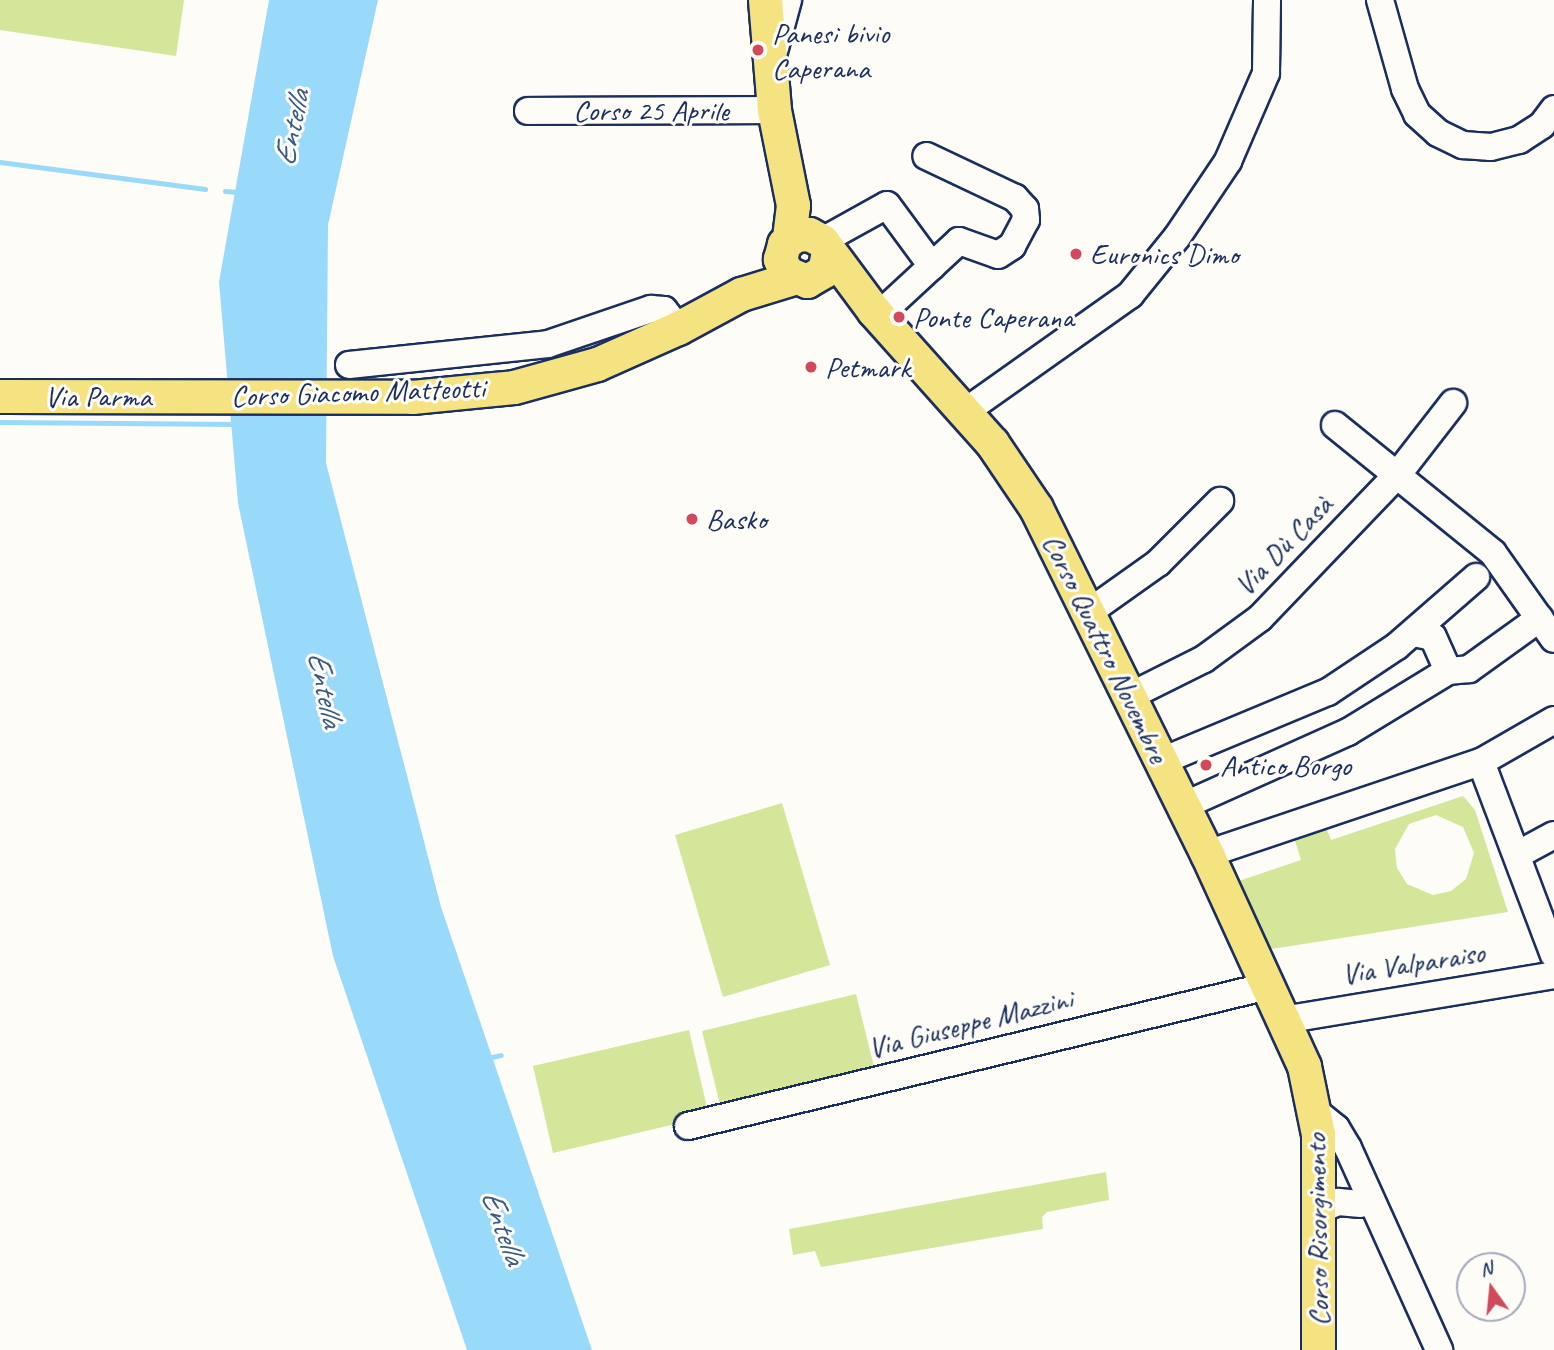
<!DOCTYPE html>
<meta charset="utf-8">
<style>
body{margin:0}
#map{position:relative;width:1554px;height:1350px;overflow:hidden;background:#fdfcf7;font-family:Caveat,sans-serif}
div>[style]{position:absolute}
.green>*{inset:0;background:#d3e69a}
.water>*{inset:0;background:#99dafb}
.stream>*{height:5px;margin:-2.5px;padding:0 2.5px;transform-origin:2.5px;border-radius:2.5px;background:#99dafb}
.roads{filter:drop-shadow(2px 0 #1b2f5e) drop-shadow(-2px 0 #1b2f5e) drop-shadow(0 2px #1b2f5e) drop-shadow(0 -2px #1b2f5e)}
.minor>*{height:26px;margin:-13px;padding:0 13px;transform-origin:13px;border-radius:13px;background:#fdfcf7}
.major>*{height:33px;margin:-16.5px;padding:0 16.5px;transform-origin:16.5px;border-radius:16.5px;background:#f5e382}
.dots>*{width:19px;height:19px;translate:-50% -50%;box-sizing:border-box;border:4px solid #fdfcf7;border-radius:50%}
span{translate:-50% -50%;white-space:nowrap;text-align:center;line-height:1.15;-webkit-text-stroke:6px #fdfcf7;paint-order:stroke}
.poi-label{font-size:30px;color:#1b2f5e}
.left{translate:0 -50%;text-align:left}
.street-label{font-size:30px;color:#1b2f5e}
.water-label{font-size:32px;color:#3a5a85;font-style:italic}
.north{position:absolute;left:1456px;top:1252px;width:70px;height:70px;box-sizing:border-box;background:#fdfcf7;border:2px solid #a3aaba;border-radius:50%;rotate:345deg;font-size:19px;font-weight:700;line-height:28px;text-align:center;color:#1b2f5e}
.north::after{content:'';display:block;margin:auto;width:24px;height:32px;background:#d1495b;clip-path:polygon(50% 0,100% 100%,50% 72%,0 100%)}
</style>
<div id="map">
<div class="green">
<i style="clip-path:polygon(0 0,184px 0,176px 56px,0 30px)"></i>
<i style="clip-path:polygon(evenodd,1463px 796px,1475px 810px,1508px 912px,1266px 950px,1236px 882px,1301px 860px,1292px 831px,1323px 820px,1331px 840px,1463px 796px,1436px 815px,1463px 827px,1474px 853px,1466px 879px,1451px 891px,1433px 895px,1407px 884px,1397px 868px,1395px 849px,1409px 824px,1436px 815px)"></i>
<i style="clip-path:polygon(782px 803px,830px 965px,723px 997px,675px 835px)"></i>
<i style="clip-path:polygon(856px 994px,876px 1075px,722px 1113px,702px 1031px)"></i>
<i style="clip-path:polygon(689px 1030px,709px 1116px,553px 1153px,533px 1066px)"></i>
<i style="clip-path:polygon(1106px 1172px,1109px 1200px,1047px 1212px,1042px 1217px,1043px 1229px,821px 1267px,815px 1251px,793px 1255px,789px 1229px)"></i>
</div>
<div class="water">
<i style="clip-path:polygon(269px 0,378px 0,328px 225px,326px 463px,441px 907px,592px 1350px,467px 1350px,333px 956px,238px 503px,219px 282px)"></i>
</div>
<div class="stream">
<i style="left:0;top:162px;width:207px;rotate:7.5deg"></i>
<i style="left:225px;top:191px;width:14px;rotate:4deg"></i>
<i style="left:0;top:422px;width:238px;rotate:0.5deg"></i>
<i style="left:487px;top:1058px;width:14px;rotate:-12deg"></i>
</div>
<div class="roads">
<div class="minor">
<i style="left:1380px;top:0;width:92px;rotate:74.3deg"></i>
<i style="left:1405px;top:89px;width:28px;rotate:64deg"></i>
<i style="left:1417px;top:114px;width:28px;rotate:42deg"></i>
<i style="left:1438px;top:133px;width:28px;rotate:26deg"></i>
<i style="left:1463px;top:145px;width:28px;rotate:4deg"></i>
<i style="left:1491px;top:147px;width:29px;rotate:-14deg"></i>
<i style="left:1519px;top:140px;width:27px;rotate:-33deg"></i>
<i style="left:1542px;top:125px;width:20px;rotate:-53deg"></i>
<i style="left:775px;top:48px;width:50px;rotate:-74.8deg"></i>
<i style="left:528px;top:111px;width:246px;rotate:-0.2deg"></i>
<i style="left:822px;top:241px;width:74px;rotate:-29deg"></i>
<i style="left:887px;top:205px;width:76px;rotate:53.6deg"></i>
<i style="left:879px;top:315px;width:109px;rotate:-42.8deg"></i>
<i style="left:959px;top:241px;width:41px;rotate:19.7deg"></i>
<i style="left:998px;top:255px;width:17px;rotate:-33deg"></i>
<i style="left:1012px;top:246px;width:30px;rotate:-62deg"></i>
<i style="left:1026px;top:220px;width:11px;rotate:-95deg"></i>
<i style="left:1025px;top:209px;width:15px;rotate:-132deg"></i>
<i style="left:1015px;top:198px;width:98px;rotate:-154.7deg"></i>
<i style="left:349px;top:365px;width:200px;rotate:-6deg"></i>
<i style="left:548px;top:344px;width:109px;rotate:-18.8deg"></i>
<i style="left:651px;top:309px;width:13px;rotate:4deg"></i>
<i style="left:664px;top:310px;width:23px;rotate:52deg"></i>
<i style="left:966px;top:411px;width:201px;rotate:-35.3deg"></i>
<i style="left:1130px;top:295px;width:75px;rotate:-51deg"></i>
<i style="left:1177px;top:237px;width:92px;rotate:-56.1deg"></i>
<i style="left:1228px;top:161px;width:96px;rotate:-66.6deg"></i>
<i style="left:1266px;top:73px;width:73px;rotate:-89.2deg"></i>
<i style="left:1335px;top:425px;width:203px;rotate:39deg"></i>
<i style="left:1493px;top:553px;width:105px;rotate:54.7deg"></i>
<i style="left:1089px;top:612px;width:85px;rotate:-35.4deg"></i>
<i style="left:1158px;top:563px;width:88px;rotate:-45deg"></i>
<i style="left:1414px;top:633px;width:19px;rotate:12deg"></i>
<i style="left:1433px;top:637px;width:37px;rotate:66deg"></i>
<i style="left:1130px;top:696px;width:83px;rotate:-26.6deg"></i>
<i style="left:1204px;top:659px;width:69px;rotate:-36.2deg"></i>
<i style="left:1260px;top:618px;width:199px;rotate:-46.2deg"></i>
<i style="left:1398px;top:474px;width:90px;rotate:-52.2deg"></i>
<i style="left:1162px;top:761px;width:180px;rotate:-22.6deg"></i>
<i style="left:1328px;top:692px;width:83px;rotate:-33.7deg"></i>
<i style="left:1397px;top:646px;width:105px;rotate:-41.1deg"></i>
<i style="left:1481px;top:762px;width:206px;rotate:69.3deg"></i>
<i style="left:1183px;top:806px;width:181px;rotate:-24.2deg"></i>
<i style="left:1348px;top:732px;width:117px;rotate:-31.4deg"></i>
<i style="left:1448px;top:671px;width:21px;rotate:-5deg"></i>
<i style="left:1469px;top:669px;width:87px;rotate:-35.7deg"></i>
<i style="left:1207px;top:854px;width:289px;rotate:-18.6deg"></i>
<i style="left:1481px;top:762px;width:84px;rotate:-29.9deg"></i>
<i style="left:1517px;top:855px;width:42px;rotate:-28.4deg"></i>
<i style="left:1283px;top:1020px;width:275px;rotate:-9.4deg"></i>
<i style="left:1315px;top:1111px;width:27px;rotate:39deg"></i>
<i style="left:1336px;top:1128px;width:23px;rotate:59deg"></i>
<i style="left:1348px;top:1148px;width:222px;rotate:65.7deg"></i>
<i style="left:688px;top:1126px;width:597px;rotate:-13.57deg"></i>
<i style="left:1319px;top:1210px;width:21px;rotate:-23deg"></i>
<i style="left:1338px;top:1202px;width:23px;rotate:5deg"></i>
</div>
<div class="major">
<i style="left:765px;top:0;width:110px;rotate:85.3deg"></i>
<i style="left:774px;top:110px;width:97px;rotate:78.7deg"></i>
<i style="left:793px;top:205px;width:34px;rotate:97deg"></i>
<i style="left:828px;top:252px;width:19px;rotate:102deg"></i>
<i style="left:824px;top:271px;width:20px;rotate:150deg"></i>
<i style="left:807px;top:281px;width:22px;rotate:-158deg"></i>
<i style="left:787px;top:273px;width:16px;rotate:-117deg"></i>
<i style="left:780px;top:259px;width:16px;rotate:-75deg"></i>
<i style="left:784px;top:244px;width:14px;rotate:-39deg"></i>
<i style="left:795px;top:235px;width:14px;rotate:-4deg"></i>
<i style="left:809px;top:234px;width:15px;rotate:28deg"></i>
<i style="left:822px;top:241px;width:87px;rotate:53.4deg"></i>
<i style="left:874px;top:311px;width:177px;rotate:48.2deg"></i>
<i style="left:992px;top:443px;width:78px;rotate:55.9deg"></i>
<i style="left:1036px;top:508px;width:386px;rotate:63.7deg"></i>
<i style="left:1207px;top:854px;width:233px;rotate:65.4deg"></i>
<i style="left:1304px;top:1066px;width:69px;rotate:78.4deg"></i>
<i style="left:1318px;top:1134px;width:216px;rotate:90deg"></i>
<i style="left:0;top:396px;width:412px;rotate:0.1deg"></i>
<i style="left:412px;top:397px;width:102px;rotate:-5.6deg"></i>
<i style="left:514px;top:387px;width:86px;rotate:-15.5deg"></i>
<i style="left:597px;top:364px;width:89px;rotate:-24deg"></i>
<i style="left:678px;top:328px;width:72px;rotate:-28.4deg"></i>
<i style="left:741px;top:294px;width:54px;rotate:-17.1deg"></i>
</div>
</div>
<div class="dots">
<i style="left:758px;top:50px;background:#d1495b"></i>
<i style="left:1076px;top:254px;background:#d1495b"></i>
<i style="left:899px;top:317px;background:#d1495b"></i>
<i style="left:811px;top:367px;background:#d1495b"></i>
<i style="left:692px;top:519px;background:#d1495b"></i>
<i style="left:1206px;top:765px;background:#d1495b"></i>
</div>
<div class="poi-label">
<span class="left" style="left:772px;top:50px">Panesi bivio<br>Caperana</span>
<span class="left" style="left:1090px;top:254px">Euronics Dimo</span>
<span class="left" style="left:913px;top:317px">Ponte Caperana</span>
<span class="left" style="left:825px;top:367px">Petmark</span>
<span class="left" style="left:706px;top:519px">Basko</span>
<span class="left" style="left:1220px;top:765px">Antico Borgo</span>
</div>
<div class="street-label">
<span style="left:651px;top:110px">Corso 25 Aprile</span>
<span style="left:358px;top:392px;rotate:-2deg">Corso Giacomo Matteotti</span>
<span style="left:98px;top:396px">Via Parma</span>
<span style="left:1283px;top:545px;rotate:-46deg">Via Dù Casà</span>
<span style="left:1106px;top:648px;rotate:64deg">Corso Quattro Novembre</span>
<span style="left:1413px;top:963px;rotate:-9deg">Via Valparaiso</span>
<span style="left:970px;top:1023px;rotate:-14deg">Via Giuseppe Mazzini</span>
<span style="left:1317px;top:1230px;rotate:-91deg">Corso Risorgimento</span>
</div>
<div class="water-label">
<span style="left:292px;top:128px;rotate:-78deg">Entella</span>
<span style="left:325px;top:689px;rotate:78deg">Entella</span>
<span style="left:503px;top:1227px;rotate:70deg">Entella</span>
</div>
<div class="north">N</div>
</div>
